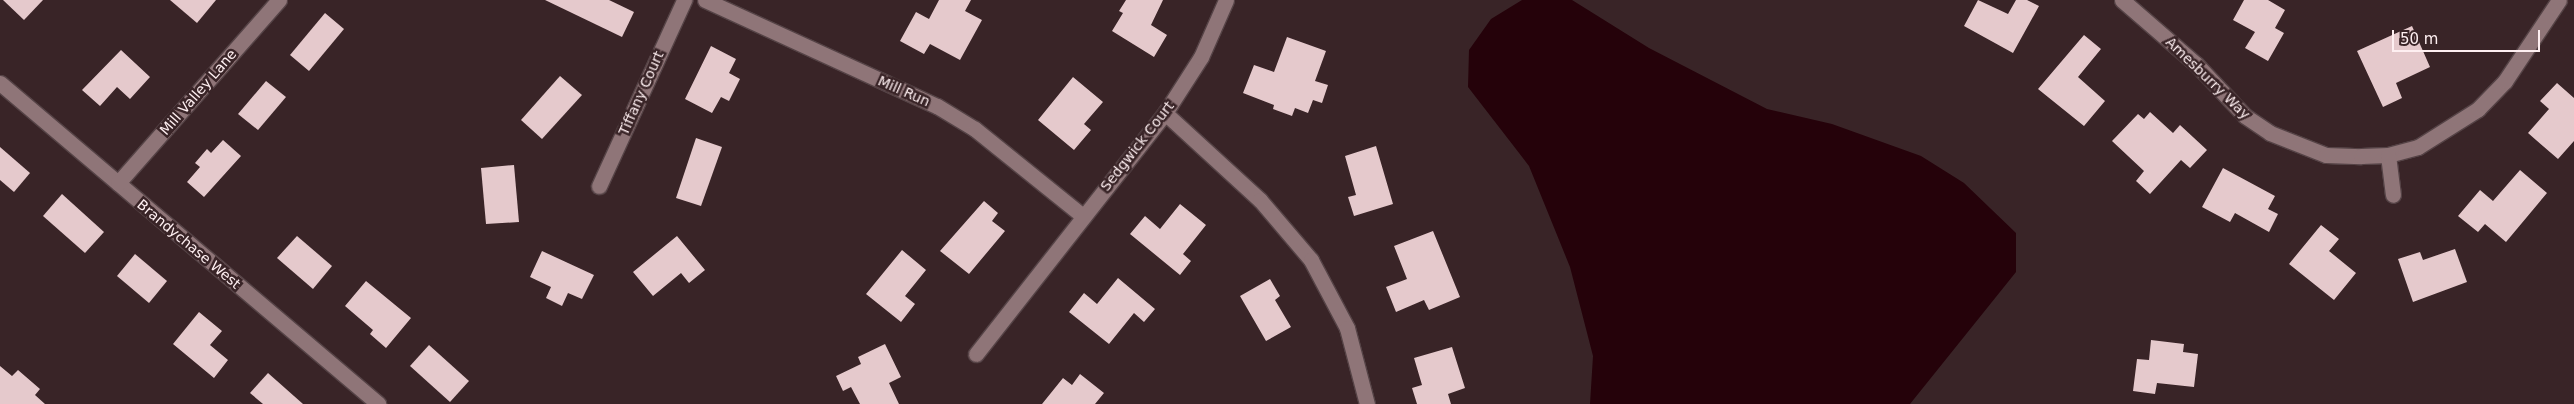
<!DOCTYPE html>
<style>
body{margin:0}
#map{position:relative;width:2574px;height:404px;overflow:hidden;background:#392427;font-family:"DejaVu Sans",sans-serif}
div>[style]{position:absolute}
.water>*{inset:0;background:#25020a}
.building>*{inset:0;background:#e5c9cc}
.roads{filter:drop-shadow(1px 0 #554346) drop-shadow(-1px 0 #554346) drop-shadow(0 1px #554346) drop-shadow(0 -1px #554346)}
.minor>*{height:15px;margin:-7.5px;padding:0 7.5px;transform-origin:7.5px;border-radius:7.5px;background:#8f7578}
span{translate:-50% -50%;white-space:nowrap;text-align:center;line-height:1.15;-webkit-text-stroke:5px #392427;paint-order:stroke}
.street-label{font-size:14px;color:#feeff1}
.scale{position:absolute;left:2392px;top:30px;width:148px;height:22px;box-sizing:border-box;border:2px solid #feeff1;border-top:0;padding-left:6px;font-size:15px;line-height:18px;white-space:nowrap;color:#feeff1;-webkit-text-stroke:4px #392427;paint-order:stroke}
</style>
<div id="map">
<div class="water">
<i style="clip-path:polygon(1522px 0,1572px 0,1649px 48px,1767px 109px,1832px 124px,1921px 156px,1964px 183px,2016px 233px,2016px 272px,1910px 404px,1590px 404px,1593px 356px,1570px 267px,1529px 166px,1468px 87px,1469px 50px,1491px 19px)"></i>
</div>
<div class="building">
<i style="clip-path:polygon(3px 0,43px 0,24px 20px)"></i>
<i style="clip-path:polygon(170px 0,216px 0,197px 23px)"></i>
<i style="clip-path:polygon(545px 0,609px 0,634px 12px,622px 37px)"></i>
<i style="clip-path:polygon(939px 0,971px 0,965px 11px,982px 20px,960px 60px,930px 44px,924px 54px,900px 41px,916px 12px,929px 19px)"></i>
<i style="clip-path:polygon(1126px 0,1163px 0,1151px 25px,1167px 35px,1154px 57px,1112px 31px,1123px 13px,1119px 11px)"></i>
<i style="clip-path:polygon(1978px 0,2008px 14px,2016px 0,2027px 0,2039px 6px,2013px 53px,1964px 26px)"></i>
<i style="clip-path:polygon(2244px 0,2268px 0,2285px 10px,2275px 28px,2284px 33px,2268px 61px,2245px 48px,2255px 32px,2233px 20px)"></i>
<i style="clip-path:polygon(325px 13px,344px 29px,309px 71px,290px 55px)"></i>
<i style="clip-path:polygon(2412px 26px,2430px 67px,2396px 83px,2402px 98px,2383px 107px,2357px 51px)"></i>
<i style="clip-path:polygon(2084px 35px,2101px 49px,2078px 77px,2105px 101px,2084px 126px,2038px 89px)"></i>
<i style="clip-path:polygon(1287px 37px,1326px 51px,1315px 81px,1328px 85px,1322px 103px,1313px 100px,1308px 113px,1295px 108px,1292px 116px,1273px 109px,1274px 105px,1243px 93px,1254px 65px,1274px 72px)"></i>
<i style="clip-path:polygon(711px 46px,736px 59px,729px 73px,740px 79px,729px 101px,721px 97px,712px 113px,685px 99px)"></i>
<i style="clip-path:polygon(121px 50px,150px 77px,130px 99px,117px 87px,100px 106px,82px 90px)"></i>
<i style="clip-path:polygon(560px 76px,582px 95px,542px 139px,521px 120px)"></i>
<i style="clip-path:polygon(1073px 77px,1103px 102px,1084px 124px,1091px 130px,1074px 150px,1038px 120px)"></i>
<i style="clip-path:polygon(266px 81px,286px 97px,258px 130px,238px 114px)"></i>
<i style="clip-path:polygon(2557px 83px,2574px 98px,2574px 141px,2558px 159px,2528px 133px,2549px 109px,2540px 101px)"></i>
<i style="clip-path:polygon(2150px 112px,2173px 133px,2180px 125px,2207px 150px,2190px 168px,2181px 160px,2150px 194px,2136px 181px,2144px 171px,2112px 141px,2138px 114px,2144px 119px)"></i>
<i style="clip-path:polygon(696px 138px,722px 147px,701px 206px,676px 198px)"></i>
<i style="clip-path:polygon(223px 140px,241px 156px,204px 197px,187px 182px,200px 167px,195px 163px,207px 149px,211px 153px)"></i>
<i style="clip-path:polygon(1376px 146px,1393px 204px,1354px 216px,1348px 197px,1356px 195px,1345px 156px)"></i>
<i style="clip-path:polygon(0 147px,30px 173px,14px 192px,0 180px)"></i>
<i style="clip-path:polygon(514px 165px,519px 222px,486px 224px,481px 168px)"></i>
<i style="clip-path:polygon(2223px 168px,2275px 196px,2268px 209px,2278px 214px,2269px 232px,2235px 213px,2230px 222px,2202px 207px)"></i>
<i style="clip-path:polygon(2520px 170px,2547px 193px,2506px 242px,2485px 224px,2478px 232px,2458px 216px,2480px 190px,2493px 201px)"></i>
<i style="clip-path:polygon(62px 194px,104px 232px,85px 253px,43px 216px)"></i>
<i style="clip-path:polygon(984px 201px,998px 213px,992px 221px,1005px 231px,969px 274px,940px 251px)"></i>
<i style="clip-path:polygon(1180px 204px,1206px 225px,1183px 254px,1191px 261px,1180px 275px,1130px 234px,1145px 216px,1160px 229px)"></i>
<i style="clip-path:polygon(2321px 225px,2339px 239px,2329px 251px,2356px 273px,2334px 300px,2289px 264px)"></i>
<i style="clip-path:polygon(1433px 231px,1460px 297px,1429px 310px,1424px 300px,1396px 312px,1386px 287px,1407px 279px,1394px 246px)"></i>
<i style="clip-path:polygon(297px 236px,332px 266px,313px 289px,277px 258px)"></i>
<i style="clip-path:polygon(677px 236px,705px 270px,689px 283px,681px 273px,653px 296px,633px 272px)"></i>
<i style="clip-path:polygon(2455px 249px,2467px 282px,2413px 302px,2398px 259px,2420px 252px,2423px 260px)"></i>
<i style="clip-path:polygon(902px 250px,926px 270px,905px 296px,915px 304px,901px 322px,866px 294px)"></i>
<i style="clip-path:polygon(542px 251px,594px 275px,582px 299px,568px 293px,562px 306px,546px 298px,551px 287px,530px 277px)"></i>
<i style="clip-path:polygon(135px 254px,167px 281px,149px 303px,117px 276px)"></i>
<i style="clip-path:polygon(1118px 278px,1155px 309px,1144px 322px,1134px 313px,1109px 344px,1069px 312px,1084px 293px,1097px 304px)"></i>
<i style="clip-path:polygon(1270px 279px,1280px 296px,1275px 300px,1291px 327px,1266px 341px,1240px 296px)"></i>
<i style="clip-path:polygon(366px 281px,411px 318px,386px 348px,370px 334px,373px 330px,345px 306px)"></i>
<i style="clip-path:polygon(199px 312px,222px 331px,210px 345px,228px 360px,214px 378px,173px 344px)"></i>
<i style="clip-path:polygon(2151px 340px,2184px 344px,2183px 352px,2198px 354px,2194px 387px,2157px 383px,2155px 394px,2133px 391px,2137px 359px,2149px 360px)"></i>
<i style="clip-path:polygon(885px 344px,901px 377px,889px 383px,899px 404px,860px 404px,851px 387px,843px 391px,836px 376px,861px 364px,858px 357px)"></i>
<i style="clip-path:polygon(429px 345px,469px 381px,450px 402px,410px 366px)"></i>
<i style="clip-path:polygon(1452px 347px,1465px 388px,1448px 394px,1451px 404px,1417px 404px,1412px 388px,1422px 385px,1414px 358px)"></i>
<i style="clip-path:polygon(0 366px,12px 376px,18px 370px,40px 389px,35px 395px,45px 404px,0 404px)"></i>
<i style="clip-path:polygon(268px 373px,303px 404px,263px 404px,250px 393px)"></i>
<i style="clip-path:polygon(1080px 374px,1104px 393px,1095px 404px,1042px 404px,1063px 378px,1072px 385px)"></i>
</div>
<div class="roads">
<div class="minor">
<i style="left:705px;top:0;width:255px;rotate:24.6deg"></i>
<i style="left:937px;top:106px;width:44px;rotate:31.2deg"></i>
<i style="left:975px;top:129px;width:139px;rotate:38.9deg"></i>
<i style="left:2122px;top:0;width:98px;rotate:40.9deg"></i>
<i style="left:2196px;top:64px;width:71px;rotate:46.7deg"></i>
<i style="left:2245px;top:116px;width:30px;rotate:34deg"></i>
<i style="left:2270px;top:133px;width:60px;rotate:21.4deg"></i>
<i style="left:2326px;top:155px;width:35px;rotate:2deg"></i>
<i style="left:2361px;top:156px;width:27px;rotate:-2deg"></i>
<i style="left:2388px;top:155px;width:31px;rotate:-15deg"></i>
<i style="left:2418px;top:147px;width:71px;rotate:-32.3deg"></i>
<i style="left:2478px;top:109px;width:39px;rotate:-46deg"></i>
<i style="left:2505px;top:81px;width:97px;rotate:-56.3deg"></i>
<i style="left:0;top:83px;width:496px;rotate:40.3deg"></i>
<i style="left:1165px;top:113px;width:129px;rotate:42.5deg"></i>
<i style="left:1260px;top:200px;width:79px;rotate:49.6deg"></i>
<i style="left:1311px;top:260px;width:77px;rotate:62.1deg"></i>
<i style="left:1347px;top:328px;width:79px;rotate:75.3deg"></i>
<i style="left:2388px;top:155px;width:40px;rotate:82.9deg"></i>
<i style="left:118px;top:183px;width:244px;rotate:-48.7deg"></i>
<i style="left:599px;top:186px;width:205px;rotate:-65.4deg"></i>
<i style="left:976px;top:354px;width:306px;rotate:-51.9deg"></i>
<i style="left:1165px;top:113px;width:67px;rotate:-57.3deg"></i>
<i style="left:1201px;top:57px;width:62px;rotate:-66.3deg"></i>
</div>
</div>
<div class="street-label">
<span style="left:2208px;top:78px;rotate:44deg">Amesburry Way</span>
<span style="left:904px;top:91px;rotate:24deg">Mill Run</span>
<span style="left:198px;top:92px;rotate:-49deg">Mill Valley Lane</span>
<span style="left:641px;top:93px;rotate:-66deg">Tiffany Court</span>
<span style="left:1137px;top:146px;rotate:-52deg">Sedgwick Court</span>
<span style="left:189px;top:244px;rotate:40deg">Brandychase West</span>
</div>
<div class="scale">50 m</div>
</div>
